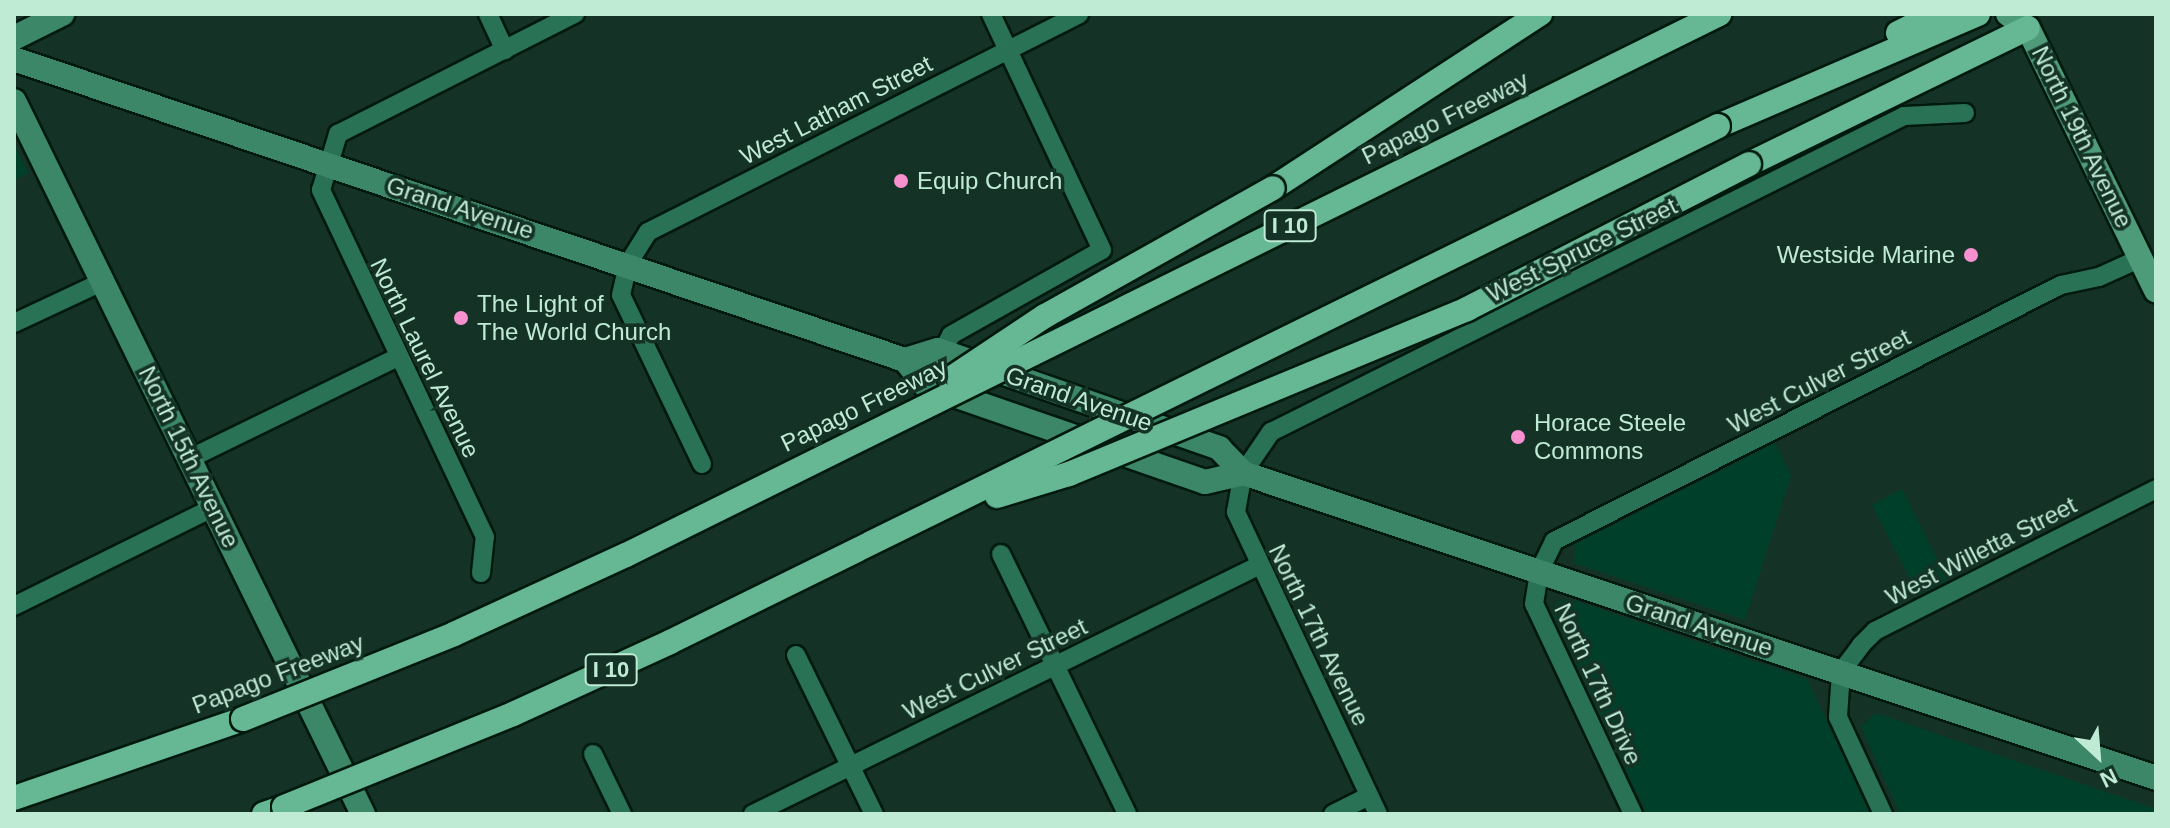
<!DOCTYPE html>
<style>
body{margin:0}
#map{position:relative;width:2170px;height:828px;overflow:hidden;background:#143225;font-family:Arial,sans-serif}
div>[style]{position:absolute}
.built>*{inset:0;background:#00402a}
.roads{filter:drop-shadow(2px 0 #00190e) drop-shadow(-2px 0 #00190e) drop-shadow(0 2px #00190e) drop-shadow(0 -2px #00190e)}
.street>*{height:18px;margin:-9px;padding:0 9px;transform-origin:9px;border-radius:9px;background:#297255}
.secondary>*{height:24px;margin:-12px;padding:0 12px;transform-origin:12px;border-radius:12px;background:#3b8768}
.primary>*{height:24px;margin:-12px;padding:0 12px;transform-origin:12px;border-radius:12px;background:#4e9b7a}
.highway>*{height:24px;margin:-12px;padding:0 12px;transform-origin:12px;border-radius:12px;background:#66b793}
.bridges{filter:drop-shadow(2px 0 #00190e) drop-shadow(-2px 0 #00190e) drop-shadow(0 2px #00190e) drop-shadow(0 -2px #00190e)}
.highway-bridge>*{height:24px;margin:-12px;padding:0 12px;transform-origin:12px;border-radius:12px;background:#66b793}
.dots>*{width:22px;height:22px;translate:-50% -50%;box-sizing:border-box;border:4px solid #143225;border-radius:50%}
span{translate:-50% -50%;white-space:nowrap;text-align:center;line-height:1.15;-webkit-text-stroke:7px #143225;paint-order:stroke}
.shield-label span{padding:2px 6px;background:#143225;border:2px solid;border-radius:6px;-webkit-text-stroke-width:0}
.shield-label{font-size:22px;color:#bfebd5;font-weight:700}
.street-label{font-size:24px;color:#bfebd5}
.poi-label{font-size:24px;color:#bfebd5}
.left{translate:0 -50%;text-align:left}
.right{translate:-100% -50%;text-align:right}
.frame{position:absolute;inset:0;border:16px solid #bfebd5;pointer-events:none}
.north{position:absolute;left:2058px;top:716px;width:80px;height:80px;-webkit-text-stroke:6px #143225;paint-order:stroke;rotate:154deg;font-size:22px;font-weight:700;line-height:32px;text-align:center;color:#bfebd5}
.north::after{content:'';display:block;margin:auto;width:28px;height:36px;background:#bfebd5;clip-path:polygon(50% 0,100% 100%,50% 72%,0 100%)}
</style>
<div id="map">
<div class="built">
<i style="clip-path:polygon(14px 143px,28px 173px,14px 180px)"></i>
<i style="clip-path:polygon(1775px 443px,1791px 475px,1745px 620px,1574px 563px,1575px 544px)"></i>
<i style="clip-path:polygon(1902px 489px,1948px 581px,1919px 597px,1872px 505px)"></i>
<i style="clip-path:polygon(1573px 600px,1807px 679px,1871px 814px,1647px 814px,1550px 610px,1558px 601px)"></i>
<i style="clip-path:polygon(1876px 713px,2156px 809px,2156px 814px,1900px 814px,1861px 727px)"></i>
</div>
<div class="roads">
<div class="street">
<i style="left:488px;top:14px;width:40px;rotate:65deg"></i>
<i style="left:14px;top:323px;width:97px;rotate:-25deg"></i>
<i style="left:925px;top:385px;width:56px;rotate:-62.5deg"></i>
<i style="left:951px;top:335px;width:173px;rotate:-29.4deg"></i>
<i style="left:1102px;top:250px;width:261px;rotate:-115.2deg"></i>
<i style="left:191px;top:458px;width:230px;rotate:-26deg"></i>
<i style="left:702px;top:464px;width:187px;rotate:-115.6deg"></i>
<i style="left:621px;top:295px;width:32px;rotate:-77deg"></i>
<i style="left:628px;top:264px;width:38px;rotate:-58deg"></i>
<i style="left:648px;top:232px;width:483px;rotate:-26.8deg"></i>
<i style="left:1001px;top:554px;width:289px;rotate:64.1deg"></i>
<i style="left:481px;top:573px;width:36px;rotate:-84deg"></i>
<i style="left:485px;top:537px;width:384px;rotate:-115.3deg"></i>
<i style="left:321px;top:190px;width:59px;rotate:-73.1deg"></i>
<i style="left:338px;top:134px;width:266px;rotate:-26.9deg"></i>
<i style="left:14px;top:606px;width:223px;rotate:-26.3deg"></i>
<i style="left:796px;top:655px;width:177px;rotate:63.9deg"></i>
<i style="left:593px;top:754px;width:67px;rotate:64.2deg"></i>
<i style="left:753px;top:814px;width:563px;rotate:-26.16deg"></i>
<i style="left:1333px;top:814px;width:40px;rotate:-26.6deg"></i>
<i style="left:1378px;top:814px;width:334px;rotate:-115.2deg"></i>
<i style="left:1236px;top:512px;width:40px;rotate:-80deg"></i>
<i style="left:1243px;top:473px;width:50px;rotate:-55.7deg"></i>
<i style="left:1271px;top:432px;width:707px;rotate:-26.53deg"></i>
<i style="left:1904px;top:116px;width:61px;rotate:-2.8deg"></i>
<i style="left:1633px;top:814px;width:232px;rotate:-115.2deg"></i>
<i style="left:1534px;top:604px;width:32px;rotate:-81deg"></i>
<i style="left:1539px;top:572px;width:34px;rotate:-64deg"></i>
<i style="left:1554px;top:541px;width:568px;rotate:-26.79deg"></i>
<i style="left:2061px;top:285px;width:39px;rotate:-12deg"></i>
<i style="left:2099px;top:277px;width:46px;rotate:-24.3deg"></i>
<i style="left:1883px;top:814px;width:107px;rotate:-114.9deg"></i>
<i style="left:1838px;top:717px;width:45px;rotate:-86.2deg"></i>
<i style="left:1841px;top:672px;width:34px;rotate:-53deg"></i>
<i style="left:1861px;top:645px;width:20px;rotate:-45deg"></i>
<i style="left:1875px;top:631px;width:315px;rotate:-26.8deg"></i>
</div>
<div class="secondary">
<i style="left:14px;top:38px;width:54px;rotate:-26.6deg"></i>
<i style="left:14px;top:59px;width:940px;rotate:18.67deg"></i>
<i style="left:905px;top:360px;width:32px;rotate:51deg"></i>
<i style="left:925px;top:385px;width:296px;rotate:19.1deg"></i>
<i style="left:1205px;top:482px;width:39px;rotate:-13deg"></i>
<i style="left:14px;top:101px;width:794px;rotate:63.92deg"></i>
<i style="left:905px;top:360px;width:34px;rotate:-17deg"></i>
<i style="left:938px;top:350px;width:298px;rotate:19.2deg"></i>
<i style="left:1219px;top:448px;width:35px;rotate:46deg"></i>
<i style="left:1243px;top:473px;width:963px;rotate:18.47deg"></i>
</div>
<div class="primary">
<i style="left:2008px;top:14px;width:24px;rotate:35deg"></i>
<i style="left:2028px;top:28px;width:292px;rotate:64deg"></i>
</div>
<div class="highway">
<i style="left:1898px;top:33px;width:42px;rotate:-26.6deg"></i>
<i style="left:1718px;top:126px;width:283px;rotate:-23.3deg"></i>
<i style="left:1749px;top:164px;width:310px;rotate:-26deg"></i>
<i style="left:1273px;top:188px;width:319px;rotate:-33.1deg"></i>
<i style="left:14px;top:798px;width:242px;rotate:-19deg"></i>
<i style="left:264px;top:814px;width:21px;rotate:-19deg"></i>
</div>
</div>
<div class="bridges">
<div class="highway-bridge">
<i style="left:950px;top:379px;width:114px;rotate:-33.6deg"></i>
<i style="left:1045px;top:316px;width:261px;rotate:-29.3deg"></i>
<i style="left:997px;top:496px;width:75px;rotate:-17deg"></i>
<i style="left:1069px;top:474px;width:431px;rotate:-22.5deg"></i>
<i style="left:1467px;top:309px;width:317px;rotate:-27.2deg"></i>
<i style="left:243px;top:719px;width:227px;rotate:-21.9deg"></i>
<i style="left:454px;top:634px;width:189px;rotate:-24.7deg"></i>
<i style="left:626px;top:555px;width:1220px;rotate:-26.33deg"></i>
<i style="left:284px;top:807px;width:247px;rotate:-22.1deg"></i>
<i style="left:513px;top:714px;width:173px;rotate:-24.6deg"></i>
<i style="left:670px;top:642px;width:1168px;rotate:-26.21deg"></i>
</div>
</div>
<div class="dots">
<i style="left:901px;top:181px;background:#f790cf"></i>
<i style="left:1971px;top:255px;background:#f790cf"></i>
<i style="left:461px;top:318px;background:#f790cf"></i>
<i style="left:1518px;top:437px;background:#f790cf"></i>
</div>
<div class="shield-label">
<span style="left:1290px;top:226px">I 10</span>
<span style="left:611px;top:670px">I 10</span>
</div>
<div class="street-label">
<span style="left:836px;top:110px;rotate:-27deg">West Latham Street</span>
<span style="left:1445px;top:118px;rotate:-26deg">Papago Freeway</span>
<span style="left:2082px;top:137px;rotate:64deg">North 19th Avenue</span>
<span style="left:460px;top:208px;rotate:18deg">Grand Avenue</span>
<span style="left:1582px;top:250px;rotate:-26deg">West Spruce Street</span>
<span style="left:425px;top:358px;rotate:64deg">North Laurel Avenue</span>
<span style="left:1819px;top:381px;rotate:-27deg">West Culver Street</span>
<span style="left:1079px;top:399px;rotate:19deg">Grand Avenue</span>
<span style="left:864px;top:405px;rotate:-26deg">Papago Freeway</span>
<span style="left:189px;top:457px;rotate:64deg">North 15th Avenue</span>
<span style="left:1981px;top:551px;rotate:-27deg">West Willetta Street</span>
<span style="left:1699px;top:625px;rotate:18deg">Grand Avenue</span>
<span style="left:1319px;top:635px;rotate:64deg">North 17th Avenue</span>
<span style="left:995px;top:669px;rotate:-26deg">West Culver Street</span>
<span style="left:278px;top:674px;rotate:-21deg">Papago Freeway</span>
<span style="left:1598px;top:684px;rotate:65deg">North 17th Drive</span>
</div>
<div class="poi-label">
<span class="left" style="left:917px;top:181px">Equip Church</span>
<span class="right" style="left:1955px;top:255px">Westside Marine</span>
<span class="left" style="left:477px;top:318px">The Light of<br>The World Church</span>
<span class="left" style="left:1534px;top:437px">Horace Steele<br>Commons</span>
</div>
<div class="frame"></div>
<div class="north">N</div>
</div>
